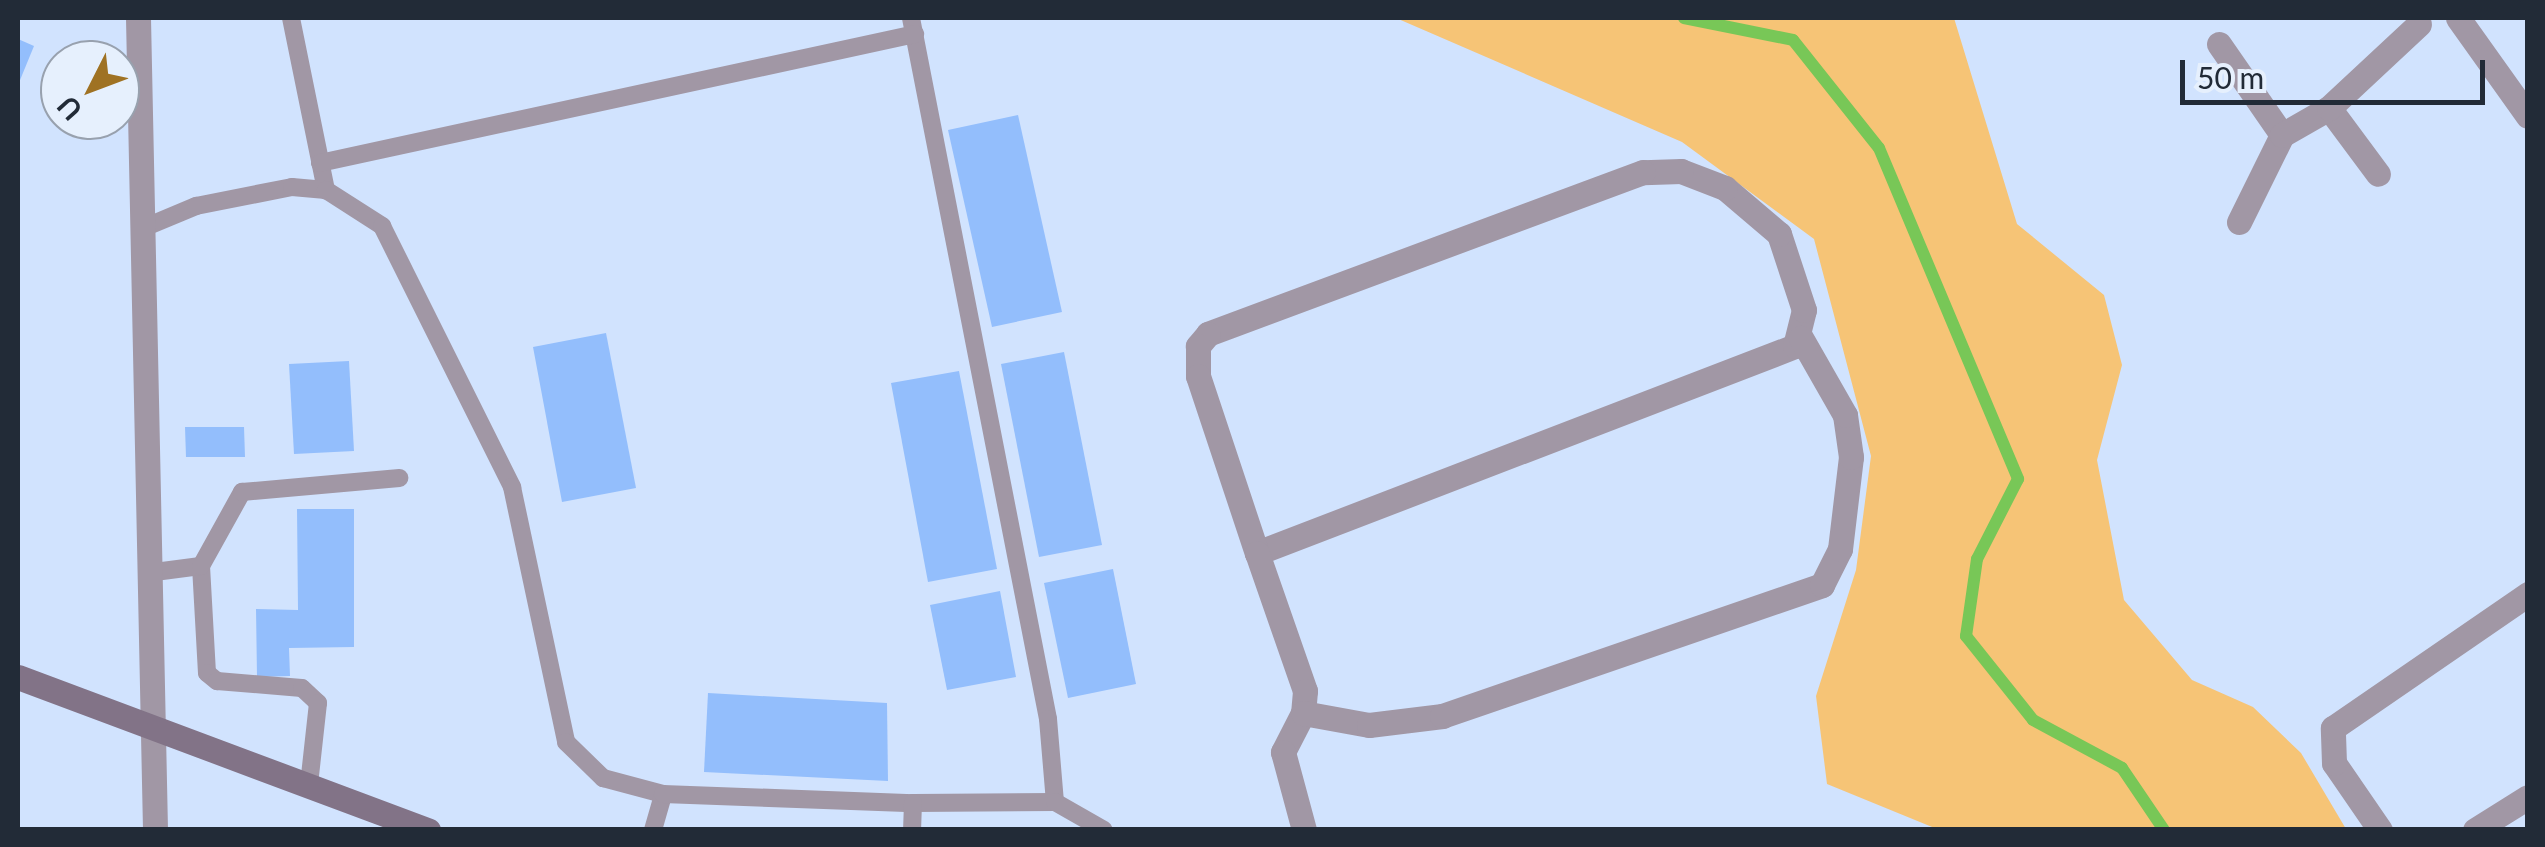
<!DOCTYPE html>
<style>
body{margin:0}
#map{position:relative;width:2545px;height:847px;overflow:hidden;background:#d1e3fe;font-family:Lato,sans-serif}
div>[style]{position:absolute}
.green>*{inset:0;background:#f6c476}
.stream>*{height:12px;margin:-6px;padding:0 6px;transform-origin:6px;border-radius:6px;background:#78c757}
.building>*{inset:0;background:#93befc}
.lane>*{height:18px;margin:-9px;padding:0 9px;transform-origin:9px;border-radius:9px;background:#a197a5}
.street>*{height:25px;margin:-12.5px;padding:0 12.5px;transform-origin:12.5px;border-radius:12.5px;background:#a197a5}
.secondary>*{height:25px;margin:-12.5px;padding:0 12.5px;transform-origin:12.5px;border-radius:12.5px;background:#827387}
span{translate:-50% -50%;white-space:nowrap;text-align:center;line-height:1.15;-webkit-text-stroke:10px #e6f0fd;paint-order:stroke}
.frame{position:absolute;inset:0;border:20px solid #222b37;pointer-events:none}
.north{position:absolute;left:40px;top:40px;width:100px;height:100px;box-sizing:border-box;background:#e6f0fd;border:2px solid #98a1ae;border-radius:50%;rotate:228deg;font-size:28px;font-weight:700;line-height:40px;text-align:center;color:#222b37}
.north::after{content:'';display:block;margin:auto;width:35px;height:45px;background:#9f7223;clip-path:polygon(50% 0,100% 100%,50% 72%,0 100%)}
.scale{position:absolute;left:2180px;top:60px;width:305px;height:45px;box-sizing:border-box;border:5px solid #222b37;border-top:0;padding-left:12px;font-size:30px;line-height:35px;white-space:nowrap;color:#222b37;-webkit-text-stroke:8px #e6f0fd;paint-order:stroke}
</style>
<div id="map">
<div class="green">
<i style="clip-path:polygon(1396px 18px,1954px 18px,2017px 224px,2104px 295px,2122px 365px,2097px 460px,2124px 600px,2192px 680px,2253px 707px,2301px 753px,2346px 829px,1937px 829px,1827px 784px,1816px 696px,1856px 570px,1871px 456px,1814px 239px,1682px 142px)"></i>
</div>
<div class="stream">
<i style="left:1684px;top:18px;width:111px;rotate:11.4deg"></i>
<i style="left:1793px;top:40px;width:138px;rotate:51.5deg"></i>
<i style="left:1879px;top:148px;width:359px;rotate:67.2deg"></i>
<i style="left:2018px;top:479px;width:90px;rotate:117.1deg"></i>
<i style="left:1977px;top:559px;width:78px;rotate:98.1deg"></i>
<i style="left:1966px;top:636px;width:107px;rotate:51.4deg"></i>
<i style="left:2033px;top:720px;width:101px;rotate:28.3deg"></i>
<i style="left:2122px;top:768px;width:75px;rotate:55.9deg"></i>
</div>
<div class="building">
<i style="clip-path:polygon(18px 39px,34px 46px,18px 85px)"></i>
<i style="clip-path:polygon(1018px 115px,1062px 312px,992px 327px,948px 130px)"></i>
<i style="clip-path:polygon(606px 333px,636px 488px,562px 502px,533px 347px)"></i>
<i style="clip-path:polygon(1064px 352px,1102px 545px,1039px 557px,1001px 364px)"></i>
<i style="clip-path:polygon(349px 361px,354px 451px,294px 454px,289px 364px)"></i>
<i style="clip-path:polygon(959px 371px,997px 569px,928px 582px,891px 383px)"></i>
<i style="clip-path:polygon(185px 427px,244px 427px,245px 457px,186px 457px)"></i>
<i style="clip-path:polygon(297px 509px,354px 509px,354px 647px,289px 648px,290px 676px,257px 677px,256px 609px,298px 610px)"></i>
<i style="clip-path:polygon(1113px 569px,1136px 684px,1068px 698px,1044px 583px)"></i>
<i style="clip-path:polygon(1000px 591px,1016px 677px,947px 690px,930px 605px)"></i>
<i style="clip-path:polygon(708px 693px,887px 703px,888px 781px,704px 772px)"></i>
</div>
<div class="lane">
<i style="left:291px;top:18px;width:176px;rotate:78.5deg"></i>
<i style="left:911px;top:18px;width:714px;rotate:78.94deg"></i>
<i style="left:1048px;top:719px;width:83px;rotate:85.2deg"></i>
<i style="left:320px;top:163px;width:609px;rotate:-12.23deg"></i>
<i style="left:141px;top:229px;width:60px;rotate:-22.7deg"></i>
<i style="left:196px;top:206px;width:98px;rotate:-11.2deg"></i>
<i style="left:292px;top:187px;width:34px;rotate:5deg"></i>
<i style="left:326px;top:190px;width:67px;rotate:32.7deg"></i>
<i style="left:382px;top:226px;width:292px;rotate:63.5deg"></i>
<i style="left:512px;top:487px;width:261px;rotate:78deg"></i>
<i style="left:566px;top:742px;width:52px;rotate:44.2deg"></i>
<i style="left:603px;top:778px;width:62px;rotate:14.9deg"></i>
<i style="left:201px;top:566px;width:107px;rotate:86.8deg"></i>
<i style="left:207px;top:673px;width:13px;rotate:39deg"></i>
<i style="left:217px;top:681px;width:85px;rotate:4.7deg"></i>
<i style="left:302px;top:688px;width:22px;rotate:43deg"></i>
<i style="left:318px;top:703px;width:82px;rotate:96.3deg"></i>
<i style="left:147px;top:573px;width:54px;rotate:-7.4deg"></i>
<i style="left:201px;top:566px;width:85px;rotate:-61deg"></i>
<i style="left:242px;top:492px;width:158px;rotate:-5.1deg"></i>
<i style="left:913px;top:803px;width:142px;rotate:-0.4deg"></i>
<i style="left:1055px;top:802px;width:56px;rotate:29.7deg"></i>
<i style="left:653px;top:830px;width:37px;rotate:-74deg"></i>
<i style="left:663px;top:794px;width:250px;rotate:2.1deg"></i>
<i style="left:913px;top:803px;width:27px;rotate:92deg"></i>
</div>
<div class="street">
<i style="left:138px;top:18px;width:812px;rotate:88.8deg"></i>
<i style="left:2458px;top:18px;width:120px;rotate:54.5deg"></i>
<i style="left:2219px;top:44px;width:111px;rotate:55.3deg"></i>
<i style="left:2329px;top:108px;width:82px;rotate:53.4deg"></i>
<i style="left:2239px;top:222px;width:97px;rotate:-63.7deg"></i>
<i style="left:2282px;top:135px;width:54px;rotate:-29.9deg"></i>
<i style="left:2329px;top:108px;width:123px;rotate:-43deg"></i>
<i style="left:1257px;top:553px;width:576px;rotate:-21.04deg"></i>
<i style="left:1795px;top:346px;width:37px;rotate:-76deg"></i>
<i style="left:1804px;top:310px;width:80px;rotate:-108.2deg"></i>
<i style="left:1779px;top:234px;width:71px;rotate:-139.6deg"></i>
<i style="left:1725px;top:188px;width:47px;rotate:-158.9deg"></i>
<i style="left:1681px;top:171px;width:38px;rotate:178deg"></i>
<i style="left:1643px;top:172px;width:464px;rotate:159.6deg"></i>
<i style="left:1208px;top:334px;width:16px;rotate:130deg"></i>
<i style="left:1198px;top:346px;width:30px;rotate:90deg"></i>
<i style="left:1198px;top:376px;width:187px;rotate:71.6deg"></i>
<i style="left:1257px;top:553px;width:146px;rotate:70.8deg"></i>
<i style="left:1305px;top:691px;width:22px;rotate:95deg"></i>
<i style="left:1303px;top:713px;width:44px;rotate:117.1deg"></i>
<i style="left:1283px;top:752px;width:81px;rotate:74.9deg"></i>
<i style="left:1303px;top:713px;width:67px;rotate:10.3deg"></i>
<i style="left:1369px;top:725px;width:74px;rotate:-7deg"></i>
<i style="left:1442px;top:716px;width:402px;rotate:-19deg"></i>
<i style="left:1822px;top:585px;width:40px;rotate:-63.4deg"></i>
<i style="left:1840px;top:549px;width:93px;rotate:-83.2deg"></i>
<i style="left:1851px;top:457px;width:42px;rotate:-98.1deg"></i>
<i style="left:1845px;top:415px;width:89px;rotate:-119.7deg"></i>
<i style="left:2380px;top:830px;width:81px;rotate:-124.5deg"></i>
<i style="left:2334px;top:763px;width:35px;rotate:-92deg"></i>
<i style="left:2333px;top:728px;width:237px;rotate:-34.5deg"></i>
<i style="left:2475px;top:830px;width:62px;rotate:-31.9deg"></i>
</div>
<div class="secondary">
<i style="left:18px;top:677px;width:438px;rotate:20.5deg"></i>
</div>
<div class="frame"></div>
<div class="north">U</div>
<div class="scale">50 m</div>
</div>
